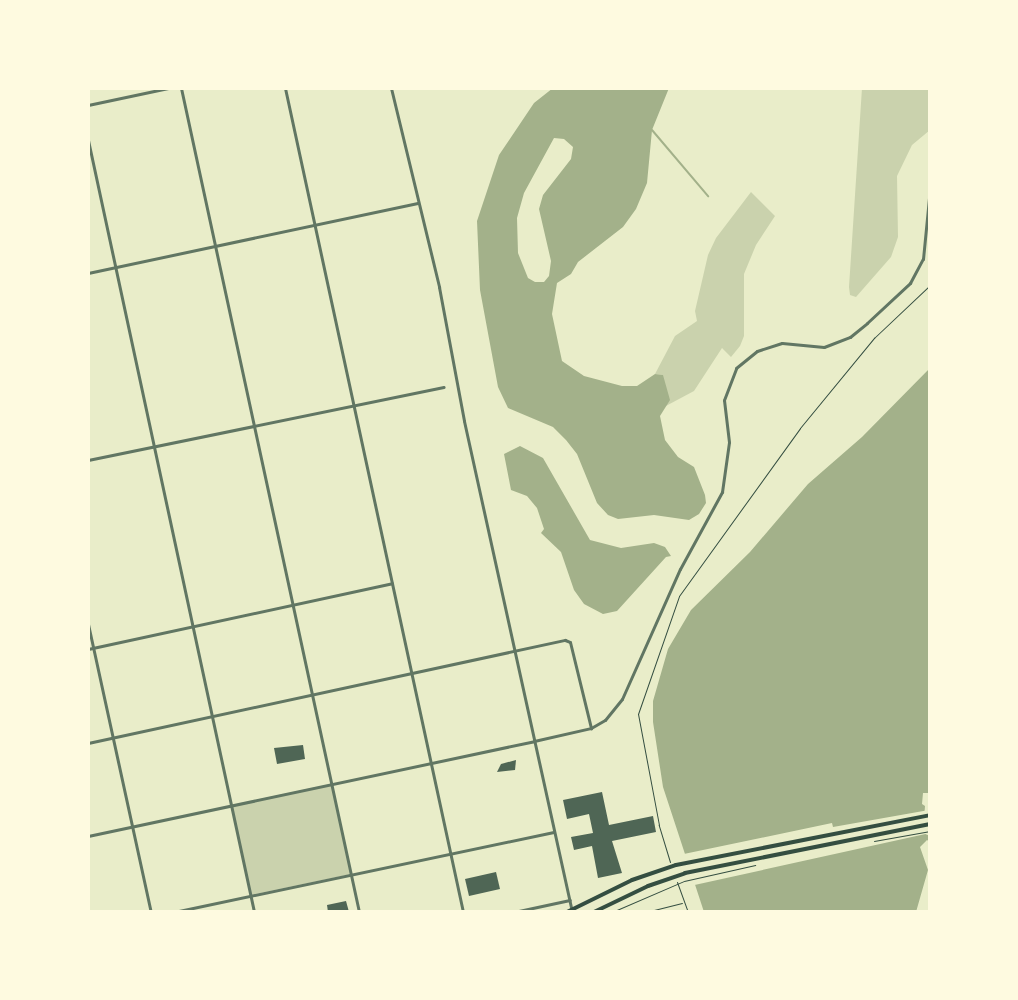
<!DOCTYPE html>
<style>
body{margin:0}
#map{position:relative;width:1018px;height:1000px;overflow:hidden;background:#e9edc9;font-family:Mulish,sans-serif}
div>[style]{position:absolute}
.green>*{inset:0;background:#cad2ad}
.water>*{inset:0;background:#a3b18a}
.pier>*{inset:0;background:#e9edc9}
.stream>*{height:2px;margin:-1px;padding:0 1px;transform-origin:1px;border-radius:1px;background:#a3b18a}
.building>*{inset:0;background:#4f6655}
.path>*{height:1px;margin:-0.5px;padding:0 0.5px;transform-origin:0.5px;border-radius:0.5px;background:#344e41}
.minor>*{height:3px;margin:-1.5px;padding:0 1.5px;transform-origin:1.5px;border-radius:1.5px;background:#617663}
.tertiary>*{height:3px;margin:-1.5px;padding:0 1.5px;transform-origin:1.5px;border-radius:1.5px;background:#617663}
.trunk>*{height:4px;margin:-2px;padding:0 2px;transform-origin:2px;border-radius:2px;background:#344e41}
span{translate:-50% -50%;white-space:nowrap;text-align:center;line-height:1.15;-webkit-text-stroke:7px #fefae0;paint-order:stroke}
.frame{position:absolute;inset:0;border:90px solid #fefae0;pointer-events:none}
</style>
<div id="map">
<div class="green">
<i style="clip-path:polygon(862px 88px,930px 88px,930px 130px,912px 145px,897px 176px,898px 237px,891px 257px,856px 297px,850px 295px,849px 287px)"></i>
<i style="clip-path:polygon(751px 192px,775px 216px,756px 245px,744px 274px,744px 336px,740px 346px,731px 357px,722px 348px,694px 391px,664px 407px,663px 375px,655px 374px,675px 336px,697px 321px,695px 311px,708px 255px,716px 238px)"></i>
<i style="clip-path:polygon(331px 784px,351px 874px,251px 895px,232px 805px)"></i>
</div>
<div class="water">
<i style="clip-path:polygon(evenodd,553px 88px,669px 88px,652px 130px,647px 183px,636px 209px,623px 227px,578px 262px,571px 274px,557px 283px,552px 314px,562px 361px,584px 376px,622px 386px,637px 386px,655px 374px,663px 375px,670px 400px,660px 416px,665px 440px,678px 457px,694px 467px,705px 495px,706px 503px,699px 514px,689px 520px,654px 515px,618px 519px,608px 515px,597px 503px,577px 454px,566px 440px,553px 427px,508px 408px,498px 387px,480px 290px,477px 221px,499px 155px,534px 103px,553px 88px,554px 138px,564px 139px,573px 147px,571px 159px,543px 195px,539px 209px,551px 261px,549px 276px,544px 282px,535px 282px,528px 278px,518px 253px,517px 218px,524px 193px,554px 138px)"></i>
<i style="clip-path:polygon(930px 368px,930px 793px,923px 793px,922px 804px,925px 806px,923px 833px,930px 836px,930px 842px,927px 840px,920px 847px,928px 870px,916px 912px,704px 912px,663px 787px,653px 722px,653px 701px,668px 649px,691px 610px,750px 552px,808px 484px,862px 437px)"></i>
<i style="clip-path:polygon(520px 446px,543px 458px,590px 540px,621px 548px,654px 543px,665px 547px,671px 556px,666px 557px,617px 611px,603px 614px,584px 604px,574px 590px,561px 552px,541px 533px,544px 529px,537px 508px,527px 496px,511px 490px,504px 454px)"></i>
</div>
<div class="pier">
<i style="clip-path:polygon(929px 810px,930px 833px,690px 886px,679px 855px,832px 823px,833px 827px)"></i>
</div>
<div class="stream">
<i style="left:652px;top:130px;width:87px;rotate:49.7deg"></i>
</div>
<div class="building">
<i style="clip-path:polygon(303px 745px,305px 759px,277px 764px,274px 748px)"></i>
<i style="clip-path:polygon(516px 760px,515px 770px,497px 772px,501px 764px)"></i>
<i style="clip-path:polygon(602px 792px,609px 825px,653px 816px,656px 832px,612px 841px,622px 873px,598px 878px,592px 846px,574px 850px,571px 837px,593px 833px,589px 814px,567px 819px,563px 800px)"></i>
<i style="clip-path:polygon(496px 872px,500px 889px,469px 896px,465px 879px)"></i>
<i style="clip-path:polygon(346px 901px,349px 912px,328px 912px,327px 905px)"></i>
</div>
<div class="path">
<i style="left:874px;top:841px;width:57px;rotate:-10.1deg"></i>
<i style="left:670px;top:862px;width:39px;rotate:-107deg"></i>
<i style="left:659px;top:825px;width:113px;rotate:-100.7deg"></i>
<i style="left:638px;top:714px;width:125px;rotate:-70.8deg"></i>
<i style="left:679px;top:596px;width:207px;rotate:-54.2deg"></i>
<i style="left:800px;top:428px;width:117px;rotate:-50.6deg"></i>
<i style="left:874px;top:338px;width:77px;rotate:-43.4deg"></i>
<i style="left:677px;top:882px;width:32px;rotate:70deg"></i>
<i style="left:612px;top:912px;width:78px;rotate:-23.3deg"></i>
<i style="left:684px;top:881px;width:73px;rotate:-12.7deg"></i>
<i style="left:646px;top:912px;width:37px;rotate:-14deg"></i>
</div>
<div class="minor">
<i style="left:285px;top:88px;width:843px;rotate:77.81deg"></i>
<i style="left:88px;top:140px;width:790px;rotate:77.86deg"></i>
<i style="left:88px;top:273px;width:337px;rotate:-12deg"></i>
<i style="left:88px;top:460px;width:363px;rotate:-11.6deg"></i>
<i style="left:88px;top:624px;width:295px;rotate:77.7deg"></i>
<i style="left:88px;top:649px;width:311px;rotate:-12.2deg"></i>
<i style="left:88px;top:743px;width:488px;rotate:-12.2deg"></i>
<i style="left:565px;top:640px;width:5px;rotate:22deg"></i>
<i style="left:570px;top:642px;width:89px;rotate:76.3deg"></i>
<i style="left:88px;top:836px;width:456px;rotate:-12deg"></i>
<i style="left:534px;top:741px;width:58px;rotate:-12.8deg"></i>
<i style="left:591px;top:728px;width:16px;rotate:-30deg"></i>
<i style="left:605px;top:720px;width:27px;rotate:-51deg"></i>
<i style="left:622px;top:699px;width:142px;rotate:-66deg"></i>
<i style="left:680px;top:569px;width:88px;rotate:-61.4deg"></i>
<i style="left:722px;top:492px;width:50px;rotate:-82deg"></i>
<i style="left:729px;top:442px;width:42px;rotate:-96.8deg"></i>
<i style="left:724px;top:400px;width:34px;rotate:-69deg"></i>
<i style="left:736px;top:368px;width:27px;rotate:-39deg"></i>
<i style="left:757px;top:351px;width:26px;rotate:-18deg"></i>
<i style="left:782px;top:343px;width:42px;rotate:5.4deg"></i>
<i style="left:824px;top:347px;width:28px;rotate:-21deg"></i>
<i style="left:850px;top:337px;width:22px;rotate:-39deg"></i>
<i style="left:867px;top:323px;width:59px;rotate:-42.9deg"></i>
<i style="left:910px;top:283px;width:27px;rotate:-62deg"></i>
<i style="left:923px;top:259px;width:71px;rotate:-84.4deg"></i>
<i style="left:174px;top:912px;width:388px;rotate:-11.9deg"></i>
</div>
<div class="tertiary">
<i style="left:181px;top:88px;width:843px;rotate:77.81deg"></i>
<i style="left:391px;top:88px;width:205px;rotate:76.4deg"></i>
<i style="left:439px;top:287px;width:136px;rotate:79.4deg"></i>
<i style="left:464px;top:421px;width:503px;rotate:77.59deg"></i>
<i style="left:88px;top:105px;width:82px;rotate:-12deg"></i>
<i style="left:468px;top:912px;width:46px"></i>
<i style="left:514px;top:912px;width:57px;rotate:-12.1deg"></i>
</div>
<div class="trunk">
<i style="left:567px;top:912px;width:72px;rotate:-26.2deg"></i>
<i style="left:632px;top:880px;width:46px;rotate:-18.8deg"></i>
<i style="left:676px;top:865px;width:259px;rotate:-11.1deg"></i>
<i style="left:594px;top:912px;width:60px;rotate:-25.7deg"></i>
<i style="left:648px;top:886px;width:39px;rotate:-19deg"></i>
<i style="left:685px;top:873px;width:250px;rotate:-11.3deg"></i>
</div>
<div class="frame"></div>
</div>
